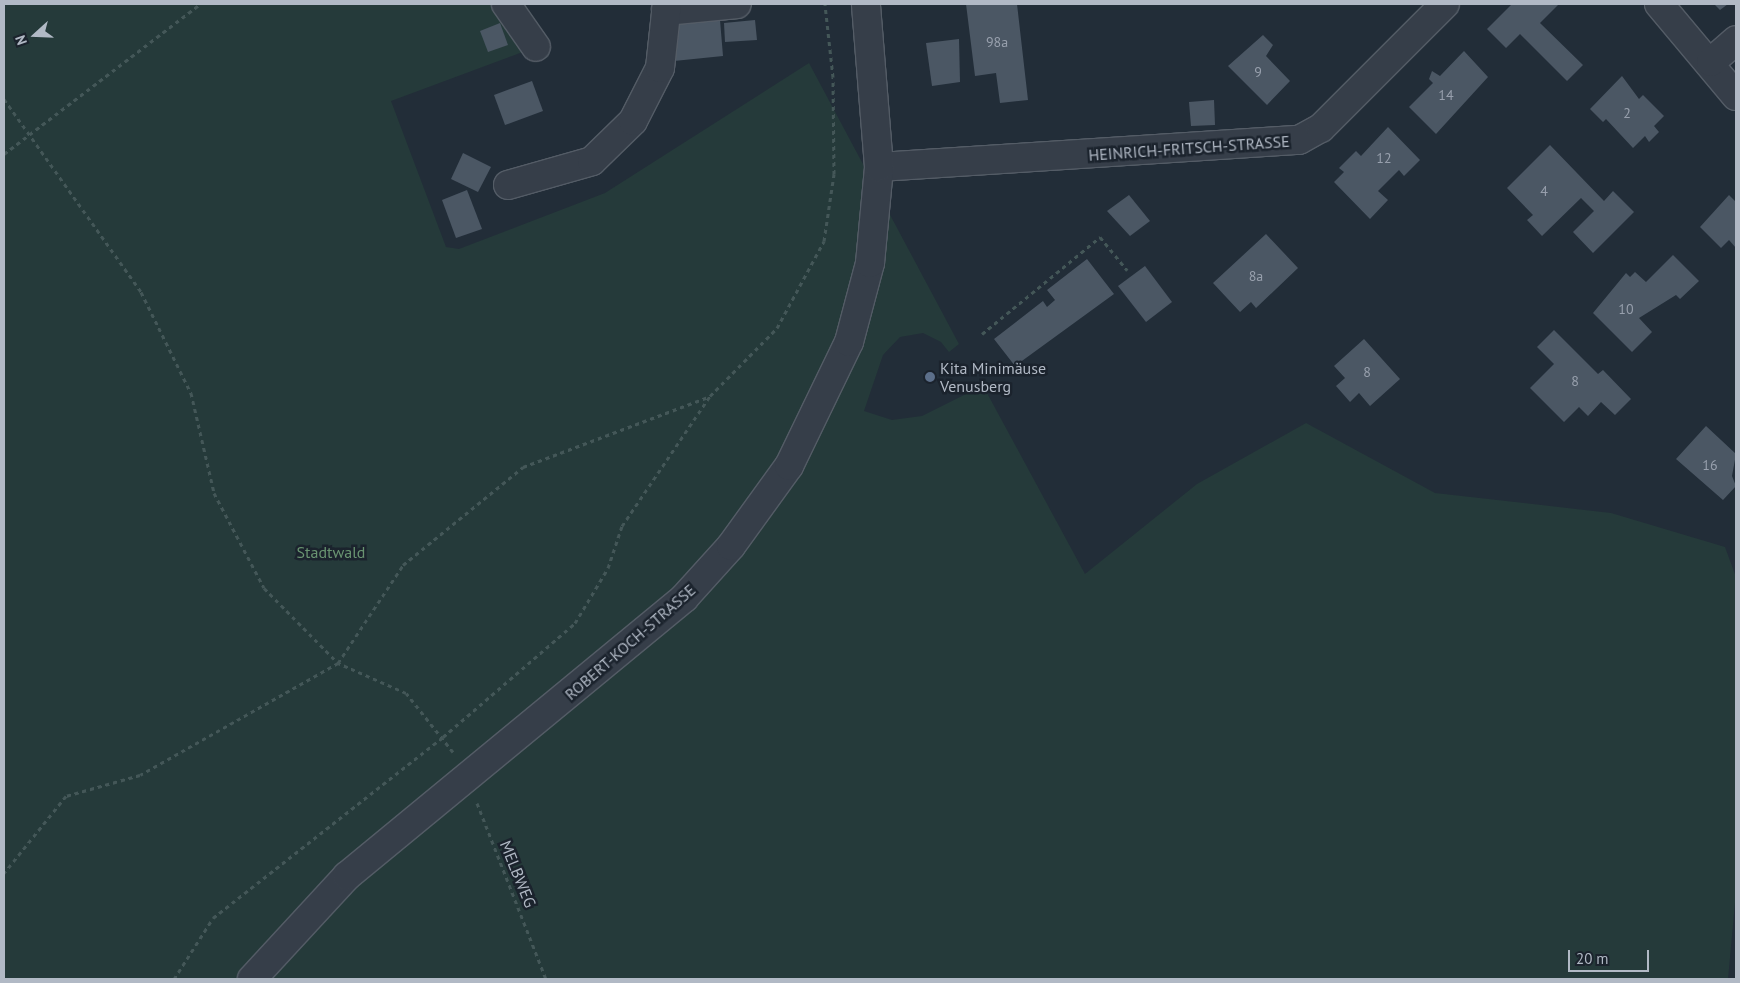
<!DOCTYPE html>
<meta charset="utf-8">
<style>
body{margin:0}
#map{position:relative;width:1740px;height:983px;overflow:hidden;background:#222d38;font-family:"PT Sans",sans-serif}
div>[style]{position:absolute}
.green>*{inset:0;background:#253a3a}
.building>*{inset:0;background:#4b5764}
.path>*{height:3px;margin-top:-1.5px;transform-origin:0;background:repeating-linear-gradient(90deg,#445758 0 4px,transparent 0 8px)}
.roads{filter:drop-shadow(1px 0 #545c66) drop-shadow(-1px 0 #545c66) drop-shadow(0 1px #545c66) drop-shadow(0 -1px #545c66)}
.minor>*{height:28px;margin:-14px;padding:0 14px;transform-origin:14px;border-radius:14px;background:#363e49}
.dots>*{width:14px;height:14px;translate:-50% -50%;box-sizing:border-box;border:2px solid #1b232d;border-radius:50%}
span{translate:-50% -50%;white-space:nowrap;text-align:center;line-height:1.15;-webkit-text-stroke:5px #1b232d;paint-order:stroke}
.number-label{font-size:14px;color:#98a0ad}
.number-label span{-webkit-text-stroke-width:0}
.street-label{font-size:16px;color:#b1b9c5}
.poi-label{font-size:16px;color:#b1b9c5}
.left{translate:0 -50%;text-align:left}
.park-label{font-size:16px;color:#699471}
.frame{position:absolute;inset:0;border:5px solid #b1b9c5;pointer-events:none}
.north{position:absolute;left:10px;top:10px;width:50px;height:50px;-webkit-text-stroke:4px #1b232d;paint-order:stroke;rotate:250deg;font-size:14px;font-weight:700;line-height:20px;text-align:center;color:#b1b9c5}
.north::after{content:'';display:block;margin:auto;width:18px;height:22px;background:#b1b9c5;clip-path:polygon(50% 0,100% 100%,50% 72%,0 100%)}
.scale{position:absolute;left:1568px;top:950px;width:81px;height:22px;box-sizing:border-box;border:2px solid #b1b9c5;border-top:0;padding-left:6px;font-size:15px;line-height:18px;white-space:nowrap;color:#b1b9c5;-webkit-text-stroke:4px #1b232d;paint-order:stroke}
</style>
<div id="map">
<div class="green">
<i style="clip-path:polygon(4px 4px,521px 4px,536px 47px,391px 101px,446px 247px,459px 249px,605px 193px,809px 63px,959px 344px,949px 352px,941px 342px,923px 333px,900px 337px,883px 355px,864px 411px,892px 420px,922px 416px,974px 390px,981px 382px,1085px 574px,1197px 484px,1306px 423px,1435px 493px,1611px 513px,1725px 547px,1736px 577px,1736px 892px,1728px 979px,4px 979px)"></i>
</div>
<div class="building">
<i style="clip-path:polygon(966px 4px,1017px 4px,1028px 100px,1000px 103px,996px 73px,975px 76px)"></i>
<i style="clip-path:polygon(1512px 4px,1559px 4px,1540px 23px,1583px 65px,1567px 81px,1520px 34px,1506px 48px,1487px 29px)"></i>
<i style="clip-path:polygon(1714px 4px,1728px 4px,1720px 10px)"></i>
<i style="clip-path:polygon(720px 20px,723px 56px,674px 61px,671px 24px)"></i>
<i style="clip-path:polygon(755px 20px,757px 40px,725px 42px,724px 23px)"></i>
<i style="clip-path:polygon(500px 23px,508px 45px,488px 52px,480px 31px)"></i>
<i style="clip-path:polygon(1263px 35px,1273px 45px,1266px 56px,1290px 81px,1267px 105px,1228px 66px)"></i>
<i style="clip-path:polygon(959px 39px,960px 82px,932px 86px,926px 43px)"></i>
<i style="clip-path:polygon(1464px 51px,1488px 77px,1436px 134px,1409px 107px,1433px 83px,1429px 79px,1432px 71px,1440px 76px)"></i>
<i style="clip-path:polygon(1622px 76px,1639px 99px,1643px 95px,1664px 116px,1654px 126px,1659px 132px,1649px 142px,1645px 136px,1633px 148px,1606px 119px,1603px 122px,1590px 109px)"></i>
<i style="clip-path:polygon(532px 81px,543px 111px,505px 125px,494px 95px)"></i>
<i style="clip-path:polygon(1214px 100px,1215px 125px,1191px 126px,1189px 102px)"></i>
<i style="clip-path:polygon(1388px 127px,1420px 160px,1404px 176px,1399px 170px,1378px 191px,1388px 200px,1370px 219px,1334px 182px,1344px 172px,1339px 168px,1356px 151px,1361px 156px)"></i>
<i style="clip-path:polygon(1550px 145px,1604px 201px,1613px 191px,1634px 212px,1593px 253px,1573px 232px,1594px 211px,1581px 198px,1542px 236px,1527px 220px,1533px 215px,1507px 188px)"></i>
<i style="clip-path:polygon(463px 153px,491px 167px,478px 192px,451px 179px)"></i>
<i style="clip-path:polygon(467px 190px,482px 229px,456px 238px,442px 200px)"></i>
<i style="clip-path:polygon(1129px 195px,1150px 221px,1130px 236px,1107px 211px)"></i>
<i style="clip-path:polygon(1729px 195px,1736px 202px,1736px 248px,1729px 240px,1721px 248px,1700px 227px)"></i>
<i style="clip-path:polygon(1266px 234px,1298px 268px,1256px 308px,1251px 302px,1240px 312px,1213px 283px)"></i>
<i style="clip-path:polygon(1673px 255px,1699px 281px,1680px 299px,1676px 295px,1639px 318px,1652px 332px,1632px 352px,1593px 313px,1626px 273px,1630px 277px,1635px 272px,1646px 282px)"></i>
<i style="clip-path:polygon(1087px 259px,1114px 294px,1015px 366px,994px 339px,1043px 301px,1047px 307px,1055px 300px,1047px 290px)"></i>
<i style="clip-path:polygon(1145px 266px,1172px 302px,1146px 322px,1118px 286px)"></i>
<i style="clip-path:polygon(1554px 330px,1598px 374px,1603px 370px,1631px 399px,1615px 415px,1601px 402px,1588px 416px,1579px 407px,1564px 422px,1530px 388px,1554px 364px,1537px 347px)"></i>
<i style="clip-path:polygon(1364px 339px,1400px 379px,1370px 406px,1359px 393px,1350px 402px,1336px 386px,1345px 378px,1334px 366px)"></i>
<i style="clip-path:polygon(1706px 426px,1736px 454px,1732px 476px,1736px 486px,1723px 500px,1676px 459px)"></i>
</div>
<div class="path">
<i style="left:4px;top:99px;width:237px;rotate:54.6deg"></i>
<i style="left:141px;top:292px;width:113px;rotate:63.7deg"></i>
<i style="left:191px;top:393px;width:103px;rotate:77deg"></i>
<i style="left:214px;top:493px;width:107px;rotate:62.2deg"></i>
<i style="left:264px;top:588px;width:105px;rotate:45.4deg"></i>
<i style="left:338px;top:663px;width:227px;rotate:150.5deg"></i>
<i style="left:140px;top:775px;width:77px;rotate:164.2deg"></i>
<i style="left:66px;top:796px;width:99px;rotate:128.8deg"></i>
<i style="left:4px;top:154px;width:247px;rotate:-37.4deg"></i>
<i style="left:982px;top:334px;width:153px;rotate:-39.4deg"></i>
<i style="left:1100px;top:237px;width:43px;rotate:50.7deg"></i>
<i style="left:453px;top:752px;width:75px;rotate:-128.5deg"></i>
<i style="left:406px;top:693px;width:74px;rotate:-156.2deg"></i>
<i style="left:338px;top:663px;width:118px;rotate:-56.4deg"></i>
<i style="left:403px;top:565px;width:155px;rotate:-39.2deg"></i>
<i style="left:523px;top:467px;width:198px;rotate:-20.7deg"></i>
<i style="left:477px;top:803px;width:189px;rotate:68.6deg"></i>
<i style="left:174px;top:979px;width:72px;rotate:-57.4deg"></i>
<i style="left:213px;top:918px;width:293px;rotate:-38.2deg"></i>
<i style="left:443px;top:737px;width:174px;rotate:-40.8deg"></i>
<i style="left:575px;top:623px;width:64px;rotate:-59deg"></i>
<i style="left:608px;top:568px;width:44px;rotate:-71.6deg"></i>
<i style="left:622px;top:526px;width:157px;rotate:-55.9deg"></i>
<i style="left:710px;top:396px;width:95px;rotate:-45.4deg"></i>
<i style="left:777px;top:328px;width:99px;rotate:-61.6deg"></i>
<i style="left:824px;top:241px;width:68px;rotate:-81.5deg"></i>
<i style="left:834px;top:174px;width:97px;rotate:-90.6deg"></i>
<i style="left:833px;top:77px;width:73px;rotate:-96.3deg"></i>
</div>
<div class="roads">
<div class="minor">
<i style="left:506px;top:4px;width:52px;rotate:55.1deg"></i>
<i style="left:1659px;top:4px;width:120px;rotate:50.1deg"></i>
<i style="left:666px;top:11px;width:71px;rotate:-5.6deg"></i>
<i style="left:1711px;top:62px;width:33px;rotate:-41deg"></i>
<i style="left:879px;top:167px;width:421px;rotate:-3.7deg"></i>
<i style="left:1299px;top:140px;width:25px;rotate:-29deg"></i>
<i style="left:1321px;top:128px;width:175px;rotate:-45deg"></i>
<i style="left:508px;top:185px;width:87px;rotate:-15.9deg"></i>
<i style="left:592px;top:161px;width:57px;rotate:-44.3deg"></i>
<i style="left:633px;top:121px;width:59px;rotate:-63deg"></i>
<i style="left:660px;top:68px;width:64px;rotate:-83.8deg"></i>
<i style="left:252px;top:979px;width:140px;rotate:-47.3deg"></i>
<i style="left:347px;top:876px;width:437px;rotate:-39.5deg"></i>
<i style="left:684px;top:598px;width:70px;rotate:-47.9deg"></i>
<i style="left:731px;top:546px;width:99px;rotate:-54.1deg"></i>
<i style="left:789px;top:466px;width:138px;rotate:-64.2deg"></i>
<i style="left:849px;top:342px;width:82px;rotate:-75.1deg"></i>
<i style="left:870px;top:263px;width:96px;rotate:-84.6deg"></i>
<i style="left:879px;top:167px;width:164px;rotate:-94.6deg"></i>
</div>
</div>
<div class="dots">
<i style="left:930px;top:377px;background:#5c6f8a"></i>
</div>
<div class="number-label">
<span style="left:997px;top:42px">98a</span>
<span style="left:1258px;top:72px">9</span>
<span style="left:1446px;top:95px">14</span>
<span style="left:1627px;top:113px">2</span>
<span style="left:1384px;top:158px">12</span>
<span style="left:1544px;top:191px">4</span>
<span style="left:1256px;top:276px">8a</span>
<span style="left:1626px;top:309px">10</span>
<span style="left:1367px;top:372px">8</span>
<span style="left:1575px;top:381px">8</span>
<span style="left:1710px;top:465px">16</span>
</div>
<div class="street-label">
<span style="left:1189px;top:148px;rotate:-4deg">HEINRICH-FRITSCH-STRASSE</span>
<span style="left:630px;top:642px;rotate:-41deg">ROBERT-KOCH-STRASSE</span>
<span style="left:518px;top:874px;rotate:68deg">MELBWEG</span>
</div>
<div class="poi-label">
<span class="left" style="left:940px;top:377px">Kita Minimäuse<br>Venusberg</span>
</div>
<div class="park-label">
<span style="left:331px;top:552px">Stadtwald</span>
</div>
<div class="frame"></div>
<div class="north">N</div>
<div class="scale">20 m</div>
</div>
